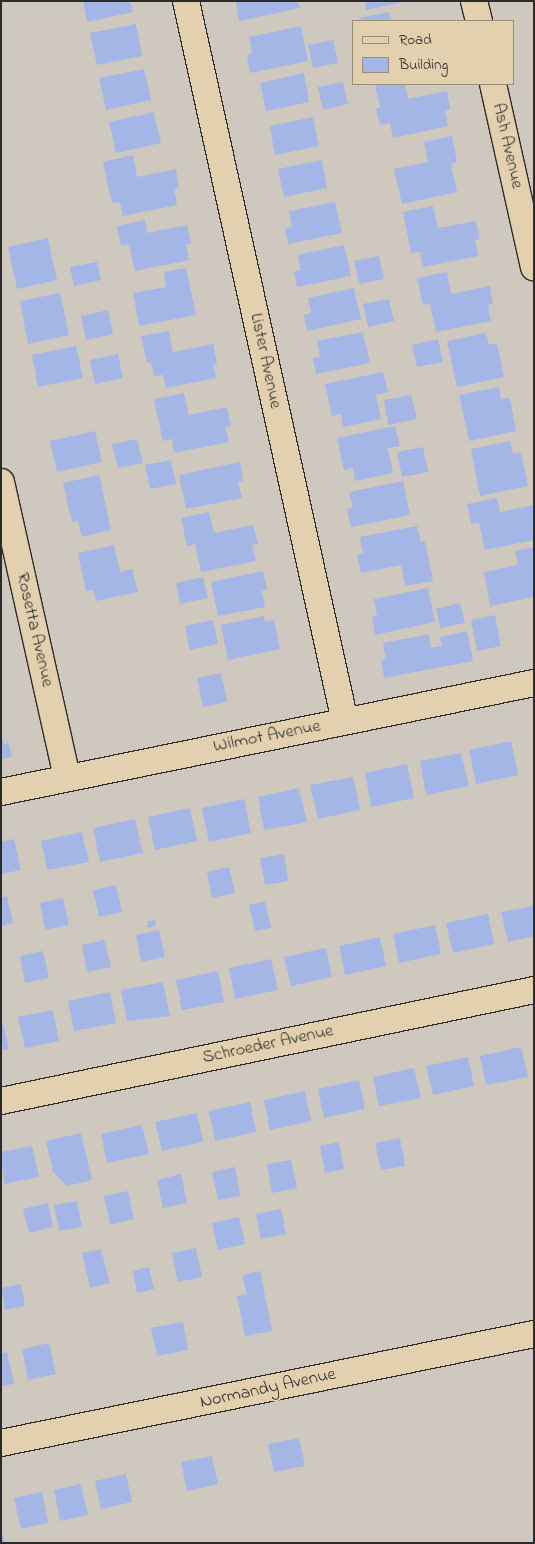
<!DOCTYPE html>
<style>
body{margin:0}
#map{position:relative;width:535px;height:1544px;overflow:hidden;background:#cfc8be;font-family:"Indie Flower",sans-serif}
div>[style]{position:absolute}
.building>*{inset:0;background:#a4b6e5}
.roads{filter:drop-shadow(1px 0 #2b2b2b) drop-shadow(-1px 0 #2b2b2b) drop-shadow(0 1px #2b2b2b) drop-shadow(0 -1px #2b2b2b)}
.street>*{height:26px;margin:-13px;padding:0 13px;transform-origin:13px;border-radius:13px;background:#e2d0ae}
span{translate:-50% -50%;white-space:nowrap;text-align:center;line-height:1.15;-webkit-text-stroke:4px #e2d0ae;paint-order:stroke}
.street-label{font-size:18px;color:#2b2b2b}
.frame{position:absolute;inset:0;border:2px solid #2b2b2b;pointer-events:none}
.legend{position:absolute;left:352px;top:20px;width:162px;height:65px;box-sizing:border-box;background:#e2d0ae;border:1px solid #998e7a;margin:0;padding:6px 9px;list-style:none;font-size:15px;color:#2b2b2b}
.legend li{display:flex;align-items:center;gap:10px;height:25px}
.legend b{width:25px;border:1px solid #998e7a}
</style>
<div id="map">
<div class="building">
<i style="clip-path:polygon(83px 1px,130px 1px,133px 12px,87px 22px)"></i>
<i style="clip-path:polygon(298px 1px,300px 8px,239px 21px,236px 2px)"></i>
<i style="clip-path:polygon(365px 1px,404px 1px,404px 2px,366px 10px)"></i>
<i style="clip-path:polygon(389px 12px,391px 21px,361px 21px,360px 18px)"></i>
<i style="clip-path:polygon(136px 24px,142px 56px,97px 65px,90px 33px)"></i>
<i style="clip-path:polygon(301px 26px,308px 61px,250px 73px,247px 55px,252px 53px,249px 37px)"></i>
<i style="clip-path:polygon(333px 40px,338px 63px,313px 68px,308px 45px)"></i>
<i style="clip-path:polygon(144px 69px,151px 100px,106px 110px,99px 78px)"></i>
<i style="clip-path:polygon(304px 73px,309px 102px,266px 111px,260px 83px)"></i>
<i style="clip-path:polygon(343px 82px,348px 104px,323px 110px,318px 87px)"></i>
<i style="clip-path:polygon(375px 84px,405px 84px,408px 99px,447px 91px,450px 109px,445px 111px,448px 126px,393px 138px,390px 123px,380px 125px,376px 108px,380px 108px)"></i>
<i style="clip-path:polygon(154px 112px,161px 143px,116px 153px,109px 122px)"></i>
<i style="clip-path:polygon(313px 117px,319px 146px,275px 155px,270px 126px)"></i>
<i style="clip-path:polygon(452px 136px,457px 162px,451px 164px,457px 192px,402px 204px,394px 169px,428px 162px,424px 142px)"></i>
<i style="clip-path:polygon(133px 155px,137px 177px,176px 169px,179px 188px,174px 189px,177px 205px,123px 216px,120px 202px,112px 203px,103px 162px)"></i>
<i style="clip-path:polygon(322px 160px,327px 188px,284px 197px,278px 169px)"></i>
<i style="clip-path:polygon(335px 202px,342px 233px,288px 244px,285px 228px,292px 227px,289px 211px)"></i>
<i style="clip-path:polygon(433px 206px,438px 228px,476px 221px,480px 239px,475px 240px,478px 256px,423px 267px,420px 252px,411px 253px,403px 212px)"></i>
<i style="clip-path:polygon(145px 220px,147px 233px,187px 225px,191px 243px,186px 245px,189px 260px,135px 271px,129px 244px,121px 246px,117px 226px)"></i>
<i style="clip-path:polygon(48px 238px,57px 280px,17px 289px,8px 247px)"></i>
<i style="clip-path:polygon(344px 245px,351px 276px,297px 287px,294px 272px,301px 270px,298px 255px)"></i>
<i style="clip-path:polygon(379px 256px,384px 279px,359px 284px,354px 261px)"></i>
<i style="clip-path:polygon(97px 262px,101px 280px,74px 286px,70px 267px)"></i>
<i style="clip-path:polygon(186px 268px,196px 315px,139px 326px,133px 293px,166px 287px,164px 272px)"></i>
<i style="clip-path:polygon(447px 272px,451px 294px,490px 286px,493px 304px,488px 305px,491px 321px,436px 332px,430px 304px,423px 305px,417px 278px)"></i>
<i style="clip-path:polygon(354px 288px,361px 319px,307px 331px,304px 315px,311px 313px,308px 298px)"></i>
<i style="clip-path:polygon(60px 293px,69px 335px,28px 344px,20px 301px)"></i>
<i style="clip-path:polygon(389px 299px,394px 321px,368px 327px,363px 304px)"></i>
<i style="clip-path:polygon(108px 310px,113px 334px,86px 340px,81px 316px)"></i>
<i style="clip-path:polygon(169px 331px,173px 352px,213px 344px,217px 363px,213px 364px,216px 378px,166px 388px,163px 375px,154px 376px,151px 362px,147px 363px,141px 336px)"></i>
<i style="clip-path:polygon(363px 332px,370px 363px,316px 374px,313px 358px,320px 357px,317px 341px)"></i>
<i style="clip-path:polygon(486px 333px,489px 345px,497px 343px,504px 377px,457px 387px,447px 341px)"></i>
<i style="clip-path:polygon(438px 339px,443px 362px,417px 367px,412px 345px)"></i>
<i style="clip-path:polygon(76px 346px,83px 378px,38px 387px,32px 355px)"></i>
<i style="clip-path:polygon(118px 354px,123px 378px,95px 384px,90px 360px)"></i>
<i style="clip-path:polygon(383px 372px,388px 392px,376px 395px,381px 419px,343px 427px,341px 414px,332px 416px,325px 384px)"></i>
<i style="clip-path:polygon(499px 387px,501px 399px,510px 398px,516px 431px,469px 441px,459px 395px)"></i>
<i style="clip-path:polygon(184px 393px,189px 415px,227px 407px,231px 426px,225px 427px,229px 442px,174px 453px,172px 439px,163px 441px,154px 399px)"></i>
<i style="clip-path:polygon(411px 395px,417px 419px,388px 425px,384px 400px)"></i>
<i style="clip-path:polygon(395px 426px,400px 446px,388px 448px,393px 473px,355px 481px,353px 468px,344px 470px,337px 438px)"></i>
<i style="clip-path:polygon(95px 431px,102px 462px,57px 472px,50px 441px)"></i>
<i style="clip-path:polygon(137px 439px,143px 463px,118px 468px,112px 444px)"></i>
<i style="clip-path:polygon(510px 441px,513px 454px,521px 452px,528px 486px,480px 496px,471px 449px)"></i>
<i style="clip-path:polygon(423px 447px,428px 472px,402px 477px,397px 452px)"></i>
<i style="clip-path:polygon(171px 460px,176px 484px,150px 489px,145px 465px)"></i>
<i style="clip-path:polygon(240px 462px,243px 481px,238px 482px,242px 498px,186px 509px,179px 475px)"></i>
<i style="clip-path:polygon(99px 475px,111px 530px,82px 537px,78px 521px,72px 522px,63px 483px)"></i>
<i style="clip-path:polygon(403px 481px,410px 515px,351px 527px,347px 509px,353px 508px,349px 492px)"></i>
<i style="clip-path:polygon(497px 498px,500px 512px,534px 505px,534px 540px,485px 550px,479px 523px,471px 524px,467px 504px)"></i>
<i style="clip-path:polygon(209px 512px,214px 533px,253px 525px,258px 544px,252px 545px,256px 561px,201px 572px,195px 544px,187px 546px,181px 518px)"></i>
<i style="clip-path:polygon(417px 526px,421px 542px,425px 541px,433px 581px,405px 586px,401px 565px,361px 573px,357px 555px,363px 553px,360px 537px)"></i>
<i style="clip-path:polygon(114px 545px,120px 572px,132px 569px,138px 592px,96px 601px,93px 590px,86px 591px,78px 553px)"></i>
<i style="clip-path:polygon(534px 547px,534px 597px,490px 606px,484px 572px,518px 565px,515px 551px)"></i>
<i style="clip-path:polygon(263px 571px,267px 590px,262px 591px,265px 607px,218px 616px,211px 582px)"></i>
<i style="clip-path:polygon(203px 577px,208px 598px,180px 604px,176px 583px)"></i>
<i style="clip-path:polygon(428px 588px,435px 622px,375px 635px,372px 617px,377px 616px,374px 599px)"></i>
<i style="clip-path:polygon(460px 603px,465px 623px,440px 628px,436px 609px)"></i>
<i style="clip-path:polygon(495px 615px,501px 646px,477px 651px,471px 620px)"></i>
<i style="clip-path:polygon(264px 616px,265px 622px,274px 620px,280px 649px,228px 660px,221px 625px)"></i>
<i style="clip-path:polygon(213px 620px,218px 644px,190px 650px,185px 626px)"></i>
<i style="clip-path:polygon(467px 631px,473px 661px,384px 678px,381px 660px,386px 659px,383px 643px,429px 634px,431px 648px,442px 646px,440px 637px)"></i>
<i style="clip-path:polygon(221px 673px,227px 702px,203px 707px,197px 678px)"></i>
<i style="clip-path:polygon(1px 733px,4px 744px,9px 743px,12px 757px,1px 759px)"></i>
<i style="clip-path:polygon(511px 741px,518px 775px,476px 784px,469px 750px)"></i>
<i style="clip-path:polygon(461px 753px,469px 786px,426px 795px,420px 761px)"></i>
<i style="clip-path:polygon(407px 764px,414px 798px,371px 807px,365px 773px)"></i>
<i style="clip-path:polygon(353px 777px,360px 810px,318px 819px,310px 785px)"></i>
<i style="clip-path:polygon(299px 788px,307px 822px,264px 830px,258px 797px)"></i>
<i style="clip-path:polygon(244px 799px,251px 833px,209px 842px,202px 808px)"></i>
<i style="clip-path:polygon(190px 808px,197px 841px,155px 850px,148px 817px)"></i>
<i style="clip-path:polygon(135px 819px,143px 853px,100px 862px,93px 828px)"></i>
<i style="clip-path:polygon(82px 832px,89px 862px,47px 870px,41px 841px)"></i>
<i style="clip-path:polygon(14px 839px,21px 870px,1px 874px,1px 842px)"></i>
<i style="clip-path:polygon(284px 854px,288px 881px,265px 885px,260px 858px)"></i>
<i style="clip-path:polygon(229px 867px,235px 893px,212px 898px,207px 872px)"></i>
<i style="clip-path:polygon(116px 885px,122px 912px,99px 917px,93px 890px)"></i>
<i style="clip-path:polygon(7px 896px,13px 923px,1px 926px,1px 898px)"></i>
<i style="clip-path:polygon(63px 898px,69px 925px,45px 930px,40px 903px)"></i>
<i style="clip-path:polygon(265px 901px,271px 928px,255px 931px,249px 905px)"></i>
<i style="clip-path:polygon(534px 906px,534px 936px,508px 942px,501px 912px)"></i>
<i style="clip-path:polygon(488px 914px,494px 944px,453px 953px,446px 923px)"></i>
<i style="clip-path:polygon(155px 920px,156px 926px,148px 928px,147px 922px)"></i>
<i style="clip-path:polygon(435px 925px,441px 954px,399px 963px,393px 934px)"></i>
<i style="clip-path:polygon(159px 930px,165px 957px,141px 962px,136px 935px)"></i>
<i style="clip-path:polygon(380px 937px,386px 966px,345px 975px,339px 946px)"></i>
<i style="clip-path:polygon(105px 940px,111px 967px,87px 972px,82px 945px)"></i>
<i style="clip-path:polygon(326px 948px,332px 977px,291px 986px,284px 957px)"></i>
<i style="clip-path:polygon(43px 951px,49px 978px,25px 983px,20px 956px)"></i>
<i style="clip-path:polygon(271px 959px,278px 990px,235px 999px,229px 968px)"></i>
<i style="clip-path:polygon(218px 971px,224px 1002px,182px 1010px,176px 980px)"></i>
<i style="clip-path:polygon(163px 982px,170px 1016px,127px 1021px,121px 990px)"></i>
<i style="clip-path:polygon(110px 992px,116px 1023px,74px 1031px,68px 1001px)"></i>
<i style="clip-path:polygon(53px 1010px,59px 1041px,25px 1048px,18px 1017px)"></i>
<i style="clip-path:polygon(1px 1015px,9px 1049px,1px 1050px)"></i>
<i style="clip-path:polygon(521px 1047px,528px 1077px,486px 1085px,480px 1056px)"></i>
<i style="clip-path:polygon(468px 1057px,474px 1086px,433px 1095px,426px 1066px)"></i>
<i style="clip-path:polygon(414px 1068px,421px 1098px,379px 1106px,373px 1077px)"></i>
<i style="clip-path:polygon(359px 1080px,365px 1109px,324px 1118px,318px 1089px)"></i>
<i style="clip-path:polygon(305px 1091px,311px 1121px,270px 1130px,264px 1100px)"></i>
<i style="clip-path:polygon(250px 1102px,256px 1132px,215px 1141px,209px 1111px)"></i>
<i style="clip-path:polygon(197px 1113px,203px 1142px,162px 1151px,155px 1122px)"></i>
<i style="clip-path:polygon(142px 1125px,149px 1154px,107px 1163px,101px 1134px)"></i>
<i style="clip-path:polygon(81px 1133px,92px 1180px,67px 1186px,53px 1172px,46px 1141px)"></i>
<i style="clip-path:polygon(400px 1138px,405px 1166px,381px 1170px,375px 1143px)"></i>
<i style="clip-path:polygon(339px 1142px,344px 1169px,325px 1173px,320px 1146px)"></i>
<i style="clip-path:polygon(32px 1146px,39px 1177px,4px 1184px,1px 1152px)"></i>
<i style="clip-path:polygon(291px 1160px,297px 1188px,272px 1193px,267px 1164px)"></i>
<i style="clip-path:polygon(235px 1167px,240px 1196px,218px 1200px,212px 1172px)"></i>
<i style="clip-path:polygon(181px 1174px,187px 1203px,163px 1208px,157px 1180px)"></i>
<i style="clip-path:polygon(128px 1191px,134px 1219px,110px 1225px,104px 1196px)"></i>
<i style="clip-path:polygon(77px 1201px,82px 1227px,59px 1231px,54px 1205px)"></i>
<i style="clip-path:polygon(48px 1203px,53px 1227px,29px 1233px,23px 1209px)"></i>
<i style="clip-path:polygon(281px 1209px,286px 1234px,261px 1239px,256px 1214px)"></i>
<i style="clip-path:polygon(239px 1217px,245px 1244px,218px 1250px,212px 1223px)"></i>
<i style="clip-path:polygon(196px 1248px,202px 1277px,178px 1282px,172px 1253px)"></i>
<i style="clip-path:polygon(101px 1249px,110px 1283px,90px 1288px,82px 1253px)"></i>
<i style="clip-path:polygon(149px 1267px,154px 1289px,137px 1293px,133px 1271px)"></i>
<i style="clip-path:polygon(260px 1271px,272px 1331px,245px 1336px,237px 1296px,247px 1294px,242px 1275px)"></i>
<i style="clip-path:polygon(21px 1284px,25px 1306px,5px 1310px,1px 1288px)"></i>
<i style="clip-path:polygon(183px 1322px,188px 1350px,157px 1356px,151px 1328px)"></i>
<i style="clip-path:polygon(49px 1343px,56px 1374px,28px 1380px,22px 1349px)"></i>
<i style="clip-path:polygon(7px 1352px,14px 1384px,1px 1386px,1px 1354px)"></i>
<i style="clip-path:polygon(299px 1438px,305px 1466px,274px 1472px,268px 1444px)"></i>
<i style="clip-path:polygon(212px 1456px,218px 1484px,187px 1491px,181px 1462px)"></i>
<i style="clip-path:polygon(126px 1474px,132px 1502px,101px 1509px,95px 1481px)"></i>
<i style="clip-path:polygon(81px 1484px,88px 1515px,60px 1521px,54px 1490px)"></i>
<i style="clip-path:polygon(42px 1492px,48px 1523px,21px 1529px,14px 1498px)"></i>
<i style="clip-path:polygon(1px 1529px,5px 1542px,1px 1543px)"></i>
</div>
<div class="roads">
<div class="street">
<i style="left:186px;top:1px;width:738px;rotate:77.56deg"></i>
<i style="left:474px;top:1px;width:21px;rotate:76deg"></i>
<i style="left:493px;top:84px;width:188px;rotate:77.4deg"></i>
<i style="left:1px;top:482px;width:303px;rotate:77.4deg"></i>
<i style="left:1px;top:792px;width:544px;rotate:-11.56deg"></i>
<i style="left:1px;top:1101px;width:544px;rotate:-11.76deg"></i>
<i style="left:1px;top:1443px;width:544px;rotate:-11.56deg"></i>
</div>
</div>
<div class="street-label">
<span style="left:507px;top:146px;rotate:77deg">Ash Avenue</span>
<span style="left:265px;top:361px;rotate:78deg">Lister Avenue</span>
<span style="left:34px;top:630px;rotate:77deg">Rosetta Avenue</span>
<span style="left:267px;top:737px;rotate:-11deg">Wilmot Avenue</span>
<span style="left:268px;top:1045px;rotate:-12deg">Schroeder Avenue</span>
<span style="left:268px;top:1389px;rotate:-12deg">Normandy Avenue</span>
</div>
<div class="frame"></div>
<ul class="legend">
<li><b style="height:6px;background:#e2d0ae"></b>Road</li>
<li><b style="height:14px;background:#a4b6e5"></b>Building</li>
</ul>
</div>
